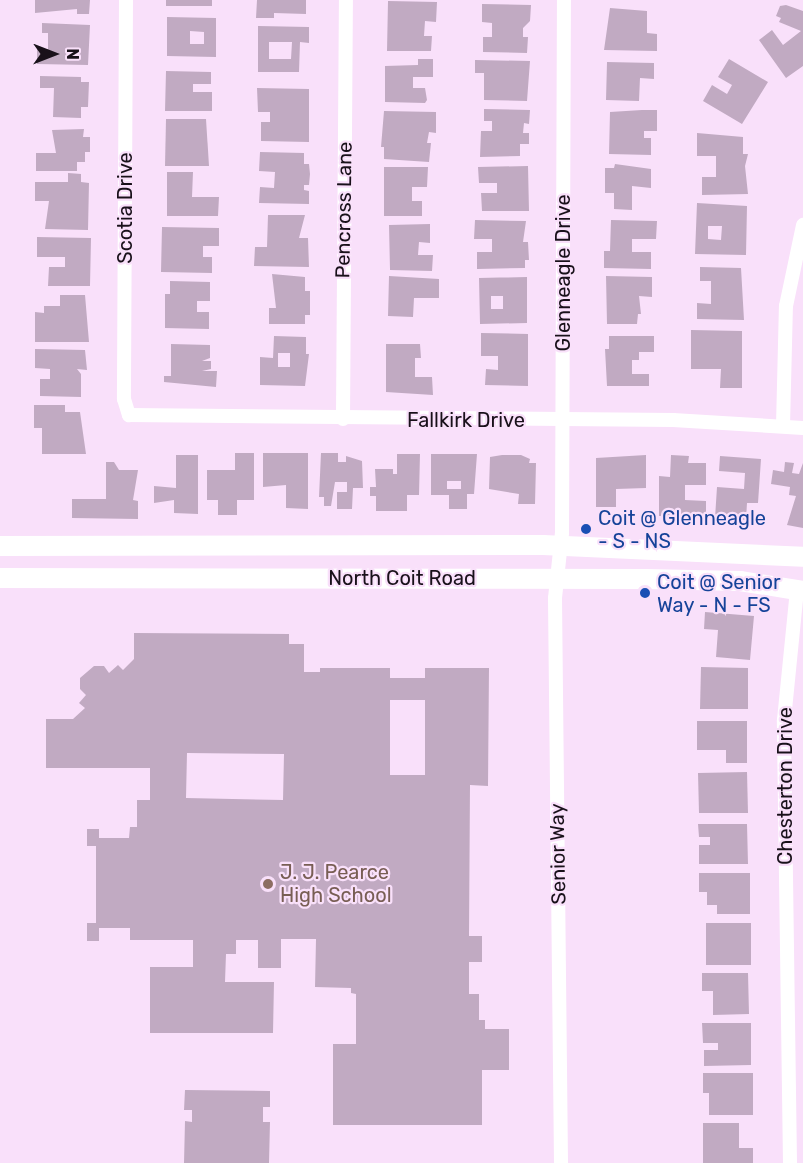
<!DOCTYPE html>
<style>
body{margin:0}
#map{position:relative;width:803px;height:1163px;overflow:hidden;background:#f9e0fa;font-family:Rubik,sans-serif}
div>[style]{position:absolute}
.building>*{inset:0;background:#c1aac2}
.minor>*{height:14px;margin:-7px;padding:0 7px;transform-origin:7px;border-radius:7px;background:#fff}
.secondary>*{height:20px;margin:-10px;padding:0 10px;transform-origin:10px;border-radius:10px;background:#fff}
.dots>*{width:16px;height:16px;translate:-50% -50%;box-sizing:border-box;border:3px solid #f9e0fa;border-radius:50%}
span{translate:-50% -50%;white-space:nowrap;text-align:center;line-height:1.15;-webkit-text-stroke:4.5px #f9e0fa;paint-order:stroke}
.street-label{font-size:20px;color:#19111a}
.transit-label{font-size:20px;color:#164399}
.left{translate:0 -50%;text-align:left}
.education-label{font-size:20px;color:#785e54}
.north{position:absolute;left:24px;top:24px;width:60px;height:60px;-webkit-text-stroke:4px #f9e0fa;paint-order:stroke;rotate:90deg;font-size:16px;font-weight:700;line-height:24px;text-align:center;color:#19111a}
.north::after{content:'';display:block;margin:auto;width:21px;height:27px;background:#19111a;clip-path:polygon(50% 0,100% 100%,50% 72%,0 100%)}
</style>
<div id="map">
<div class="building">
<i style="clip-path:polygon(35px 0,90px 0,89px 14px,77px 14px,77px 9px,35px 13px)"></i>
<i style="clip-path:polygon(166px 0,212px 0,212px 6px,166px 6px)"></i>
<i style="clip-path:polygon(257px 0,306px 0,306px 14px,274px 13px,274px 18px,256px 18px)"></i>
<i style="clip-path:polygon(388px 1px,437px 2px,436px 22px,425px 21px,424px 36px,432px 36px,431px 51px,387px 51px)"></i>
<i style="clip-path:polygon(482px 4px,531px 5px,530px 21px,523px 28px,523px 37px,528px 37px,527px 53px,483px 52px,483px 37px,492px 37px,492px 23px,482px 22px)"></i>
<i style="clip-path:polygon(786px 5px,803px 11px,803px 66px,786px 78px,759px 40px,772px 30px,783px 45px,801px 31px,779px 22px,781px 18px,776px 16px,780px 6px)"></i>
<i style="clip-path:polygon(610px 8px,647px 11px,647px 33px,657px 34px,657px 51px,604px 50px)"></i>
<i style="clip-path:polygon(evenodd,167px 17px,216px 18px,216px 57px,167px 56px,167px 17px,190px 31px,204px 32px,204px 44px,190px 44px,190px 31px)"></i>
<i style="clip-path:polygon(42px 23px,90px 25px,88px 65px,37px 64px,37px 49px,48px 49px,48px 33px,42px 33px)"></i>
<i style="clip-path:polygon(evenodd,258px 26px,309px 27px,309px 43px,300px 42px,299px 72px,258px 72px,258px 26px,269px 42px,292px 42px,291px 59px,269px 59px,269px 42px)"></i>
<i style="clip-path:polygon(418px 59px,433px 59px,433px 77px,413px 77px,413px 88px,425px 88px,427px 100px,425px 103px,385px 102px,385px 66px,418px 65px)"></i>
<i style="clip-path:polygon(729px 59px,768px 82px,742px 124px,703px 101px,712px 85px,727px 94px,732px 85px,718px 77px)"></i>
<i style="clip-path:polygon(475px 60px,530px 61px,527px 101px,484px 100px,484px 73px,475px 73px)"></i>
<i style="clip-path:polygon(607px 62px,654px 63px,654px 79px,640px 78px,639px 101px,606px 100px)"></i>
<i style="clip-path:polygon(166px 71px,211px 72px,211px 84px,193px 84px,193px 92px,212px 92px,212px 111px,165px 111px)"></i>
<i style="clip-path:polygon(40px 76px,81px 77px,81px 82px,89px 82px,88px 107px,81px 107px,81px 118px,53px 117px,54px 88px,40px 88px)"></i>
<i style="clip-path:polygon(257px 88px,309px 89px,309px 142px,261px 141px,261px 122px,270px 122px,270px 112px,258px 112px)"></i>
<i style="clip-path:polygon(484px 109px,530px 110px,529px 124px,524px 123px,523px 133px,529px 133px,529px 144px,520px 144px,520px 156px,480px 157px,481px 131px,492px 131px,492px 121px,484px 121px)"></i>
<i style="clip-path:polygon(642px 110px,657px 110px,657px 131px,644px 131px,644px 138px,651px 138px,651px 155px,609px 154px,610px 112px)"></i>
<i style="clip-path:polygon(384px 111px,436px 112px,436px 133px,429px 132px,427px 143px,431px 143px,429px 162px,384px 159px,384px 147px,381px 147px)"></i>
<i style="clip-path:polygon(166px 119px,206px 119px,209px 166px,165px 166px)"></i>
<i style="clip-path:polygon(84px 129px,83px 137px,90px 137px,90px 152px,85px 152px,85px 162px,77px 162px,77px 171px,36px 171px,36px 153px,56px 153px,52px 130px)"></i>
<i style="clip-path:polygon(697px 133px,743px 137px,743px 154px,748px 154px,745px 166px,748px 194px,702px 195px,702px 177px,716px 177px,716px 156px,697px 156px)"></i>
<i style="clip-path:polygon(260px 152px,304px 153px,304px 164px,309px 164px,310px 174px,309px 185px,304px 185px,304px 190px,309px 191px,309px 204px,259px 203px,260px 187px,274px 188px,275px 172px,259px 171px)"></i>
<i style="clip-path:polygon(615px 164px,651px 169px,651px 188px,632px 186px,632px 210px,614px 209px,614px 193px,605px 193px,605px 168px,614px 168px)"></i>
<i style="clip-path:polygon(528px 166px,529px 211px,482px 211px,481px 193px,497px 193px,497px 183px,479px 183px,478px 167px)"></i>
<i style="clip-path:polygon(384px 167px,428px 167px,427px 187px,412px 187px,412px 201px,422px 201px,422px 216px,384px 216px)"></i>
<i style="clip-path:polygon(167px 172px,193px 172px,192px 197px,219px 197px,218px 216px,167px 216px)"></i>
<i style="clip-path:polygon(68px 173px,81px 174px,81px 182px,89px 183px,88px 230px,45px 229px,49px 201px,35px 201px,35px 182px,68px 182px)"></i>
<i style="clip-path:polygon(evenodd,697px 203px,747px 206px,746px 255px,695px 254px,697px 203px,708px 226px,722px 226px,721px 240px,708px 239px,708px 226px)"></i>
<i style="clip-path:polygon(268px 215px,305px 215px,299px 238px,308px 238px,309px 267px,254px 266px,255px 247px,267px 247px)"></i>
<i style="clip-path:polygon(475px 220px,526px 221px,523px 242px,528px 242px,529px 260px,525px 260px,525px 268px,477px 269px,477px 252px,492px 252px,492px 239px,474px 239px)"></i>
<i style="clip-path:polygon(611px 220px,657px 221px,656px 239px,632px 239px,632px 252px,651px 252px,651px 269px,604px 268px,604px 251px,610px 251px)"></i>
<i style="clip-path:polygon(430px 224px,430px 243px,419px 242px,418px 255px,433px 255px,432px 271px,390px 270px,389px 225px)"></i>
<i style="clip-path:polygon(162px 227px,219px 228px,219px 246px,203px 246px,203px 257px,212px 257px,212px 273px,161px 272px)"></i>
<i style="clip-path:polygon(37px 237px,91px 238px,90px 286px,48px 286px,49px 267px,65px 267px,65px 257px,37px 257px)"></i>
<i style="clip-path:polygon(700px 267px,741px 268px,744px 320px,697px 319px,697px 303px,711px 304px,711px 281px,700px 281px)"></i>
<i style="clip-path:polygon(272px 274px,305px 277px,305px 291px,310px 291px,310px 315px,305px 315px,305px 324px,269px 324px,269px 308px,276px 308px)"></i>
<i style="clip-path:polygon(389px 276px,439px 279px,439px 298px,414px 298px,413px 317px,388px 316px)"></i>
<i style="clip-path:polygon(606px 276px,652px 277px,652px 297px,639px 296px,641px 314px,638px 314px,637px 324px,607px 324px)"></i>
<i style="clip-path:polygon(evenodd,527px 277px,527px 323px,480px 324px,479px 278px,527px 277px,491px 296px,503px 296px,503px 309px,491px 309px,491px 296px)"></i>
<i style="clip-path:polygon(170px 281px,210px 282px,210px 301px,197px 301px,197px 312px,209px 312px,209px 329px,165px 328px,165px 294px,170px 294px)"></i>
<i style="clip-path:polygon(60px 295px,85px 295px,89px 342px,35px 342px,35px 312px,44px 313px,44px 306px,60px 306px)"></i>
<i style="clip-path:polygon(691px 330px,742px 331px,742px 388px,720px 388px,721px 369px,691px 369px)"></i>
<i style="clip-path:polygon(481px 333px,528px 334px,528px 386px,485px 385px,486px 369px,498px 370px,498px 356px,481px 356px)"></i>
<i style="clip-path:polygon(evenodd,274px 336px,306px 337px,306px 354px,309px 354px,305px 386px,260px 385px,260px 357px,273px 358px,274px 336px,278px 353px,290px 353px,290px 367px,278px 367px,278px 353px)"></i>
<i style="clip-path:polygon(609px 336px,654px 336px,654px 352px,639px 352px,639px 360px,632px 360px,632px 374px,649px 374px,649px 386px,607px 386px,605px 349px,609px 349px)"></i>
<i style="clip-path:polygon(171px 344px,210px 345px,210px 358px,202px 361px,211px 361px,211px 369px,202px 371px,217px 371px,216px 387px,164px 382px,164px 376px,171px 376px)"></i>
<i style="clip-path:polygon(386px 344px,420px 344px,421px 358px,415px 358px,415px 377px,432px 377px,433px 395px,386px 392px)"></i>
<i style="clip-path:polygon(35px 349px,85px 350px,87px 370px,77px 369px,81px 374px,81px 397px,40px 396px,40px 379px,50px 379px,50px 369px,35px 368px)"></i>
<i style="clip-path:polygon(34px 405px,65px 405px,65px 412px,80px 412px,86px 454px,42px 454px,42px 428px,34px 428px)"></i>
<i style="clip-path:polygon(235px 453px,254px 453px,254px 500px,237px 500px,237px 515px,218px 515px,218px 500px,207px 500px,207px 470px,235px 470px)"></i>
<i style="clip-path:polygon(263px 453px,308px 453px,308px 509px,286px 508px,286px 485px,263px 487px)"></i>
<i style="clip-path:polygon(321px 453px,338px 453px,338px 462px,346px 462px,346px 456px,362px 461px,363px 488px,353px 488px,352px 509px,337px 509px,337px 492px,347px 492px,347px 482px,335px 482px,331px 506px,324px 506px,324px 497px,319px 497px)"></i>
<i style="clip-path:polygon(397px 454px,420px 454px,419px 495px,407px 495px,407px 511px,376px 511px,376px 496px,370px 496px,370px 487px,376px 487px,375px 469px,393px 469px,393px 474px,397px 474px)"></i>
<i style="clip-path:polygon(evenodd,431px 454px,477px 454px,474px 494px,467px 494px,467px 509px,449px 509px,449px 495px,431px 495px,431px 454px,447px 481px,461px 481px,461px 489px,447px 489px,447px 481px)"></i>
<i style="clip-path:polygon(176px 455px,198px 455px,198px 514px,174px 513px,174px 500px,154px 503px,154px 486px,176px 488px)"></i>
<i style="clip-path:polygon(502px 455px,521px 455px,530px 459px,529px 463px,536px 463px,535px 504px,518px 504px,519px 494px,489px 489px,490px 457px)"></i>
<i style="clip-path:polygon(646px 455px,646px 488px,616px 489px,616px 507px,596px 507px,596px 458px)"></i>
<i style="clip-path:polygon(671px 455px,689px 456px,688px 463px,706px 463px,706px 485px,685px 485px,685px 500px,706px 501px,706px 517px,659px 516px,659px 476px,670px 477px)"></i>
<i style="clip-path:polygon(720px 456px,761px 459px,758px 503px,747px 503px,746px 520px,715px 518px,717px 487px,744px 489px,745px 473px,719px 471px)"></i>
<i style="clip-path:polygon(106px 462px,114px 462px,119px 470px,138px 470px,133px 500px,138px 501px,138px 519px,72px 518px,72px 499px,106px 499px)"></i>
<i style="clip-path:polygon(785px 462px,794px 463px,792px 473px,799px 474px,803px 463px,803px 528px,787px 525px,796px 496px,789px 495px,790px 487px,771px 484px,773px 470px,784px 472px)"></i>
<i style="clip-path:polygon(705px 612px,754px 616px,750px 660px,716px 657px,718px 630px,704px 629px)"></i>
<i style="clip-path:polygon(evenodd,134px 633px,289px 634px,289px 644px,304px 644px,304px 672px,320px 672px,320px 668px,390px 668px,390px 678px,425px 678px,425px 668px,489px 668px,488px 786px,470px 785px,469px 936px,482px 936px,482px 962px,469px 962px,469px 994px,479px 994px,479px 1020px,485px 1020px,485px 1029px,509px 1029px,509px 1070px,482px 1070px,482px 1125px,333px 1125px,333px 1044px,356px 1044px,356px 994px,351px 993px,351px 988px,315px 987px,316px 939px,281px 939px,281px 968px,258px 968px,258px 940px,236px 940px,236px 954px,226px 954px,225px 982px,274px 982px,273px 1033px,150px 1033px,150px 967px,193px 967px,193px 940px,130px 940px,130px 928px,99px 928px,99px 941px,87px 941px,87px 923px,96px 923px,96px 846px,87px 846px,87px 829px,99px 829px,99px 838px,129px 838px,130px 827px,137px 827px,137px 800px,150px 800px,150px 768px,46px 768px,46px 719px,73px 719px,85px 708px,79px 703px,86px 695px,80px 689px,80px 678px,94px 666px,104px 666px,109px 673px,118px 665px,123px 670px,134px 659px,134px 633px,390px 700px,425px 700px,425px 775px,390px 775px,390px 700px,134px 633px,187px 753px,284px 754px,283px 800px,186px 798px,187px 753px)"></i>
<i style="clip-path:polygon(701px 667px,748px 668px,748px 709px,700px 709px)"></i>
<i style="clip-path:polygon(697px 721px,747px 721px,747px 763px,726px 763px,726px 750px,697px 750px)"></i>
<i style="clip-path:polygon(747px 772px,748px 813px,699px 813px,698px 773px)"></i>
<i style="clip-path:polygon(698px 824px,747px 824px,748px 864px,699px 864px,699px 845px,710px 845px,710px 837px,699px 837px)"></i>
<i style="clip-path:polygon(699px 873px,750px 873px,750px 914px,717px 914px,717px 905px,707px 905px,707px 892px,699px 892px)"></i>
<i style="clip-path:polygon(706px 923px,751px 923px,751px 965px,706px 965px)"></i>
<i style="clip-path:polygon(702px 973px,748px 973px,749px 1014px,713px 1015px,713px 991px,702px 991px)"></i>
<i style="clip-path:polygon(702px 1023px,751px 1023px,751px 1065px,704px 1066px,704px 1050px,718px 1050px,718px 1043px,703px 1043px)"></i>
<i style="clip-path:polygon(703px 1073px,753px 1073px,753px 1115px,709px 1115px,709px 1093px,703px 1093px)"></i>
<i style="clip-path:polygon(185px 1090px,270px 1091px,270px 1107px,263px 1107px,263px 1122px,270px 1122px,269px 1163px,184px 1163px,185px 1121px,192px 1122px,192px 1110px,184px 1110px)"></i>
<i style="clip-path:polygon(703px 1123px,739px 1123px,739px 1148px,753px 1148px,753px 1163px,703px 1163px)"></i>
</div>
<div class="minor">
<i style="left:126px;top:0;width:399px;rotate:90.3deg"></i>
<i style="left:124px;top:399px;width:17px;rotate:73deg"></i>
<i style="left:129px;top:415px;width:544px;rotate:0.53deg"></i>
<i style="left:673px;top:420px;width:130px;rotate:3.5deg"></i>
<i style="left:343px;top:419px;width:419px;rotate:-89.6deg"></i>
<i style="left:783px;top:426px;width:120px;rotate:-88.6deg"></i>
<i style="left:786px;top:306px;width:83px;rotate:-78.1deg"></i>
<i style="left:561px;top:1163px;width:565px;rotate:-90.61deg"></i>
<i style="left:555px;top:598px;width:65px;rotate:-83.9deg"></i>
<i style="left:562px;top:533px;width:533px;rotate:-89.79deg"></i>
<i style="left:790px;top:1163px;width:443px;rotate:-90.8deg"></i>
<i style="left:784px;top:720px;width:131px;rotate:-84.3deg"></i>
</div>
<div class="secondary">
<i style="left:0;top:546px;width:543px;rotate:-0.11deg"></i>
<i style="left:543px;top:545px;width:260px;rotate:2.6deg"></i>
<i style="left:0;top:578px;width:645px;rotate:0.09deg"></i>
<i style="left:645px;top:579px;width:95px;rotate:1.2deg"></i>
<i style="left:740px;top:581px;width:64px;rotate:9deg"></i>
</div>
<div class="dots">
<i style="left:586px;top:529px;background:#1a4fb4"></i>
<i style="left:645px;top:593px;background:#1a4fb4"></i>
<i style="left:268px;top:884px;background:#8d6e63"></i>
</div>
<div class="street-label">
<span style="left:125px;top:208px;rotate:-90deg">Scotia Drive</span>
<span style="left:344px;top:210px;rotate:-89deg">Pencross Lane</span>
<span style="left:563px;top:273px;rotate:-90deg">Glenneagle Drive</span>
<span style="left:466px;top:420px">Fallkirk Drive</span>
<span style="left:402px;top:578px">North Coit Road</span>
<span style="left:785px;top:786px;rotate:-90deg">Chesterton Drive</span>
<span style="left:558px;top:854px;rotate:-91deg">Senior Way</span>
</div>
<div class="transit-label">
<span class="left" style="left:598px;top:530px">Coit @ Glenneagle<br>- S - NS</span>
<span class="left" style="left:657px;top:594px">Coit @ Senior<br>Way - N - FS</span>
</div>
<div class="education-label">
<span class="left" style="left:280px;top:884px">J. J. Pearce<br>High School</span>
</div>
<div class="north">N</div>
</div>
